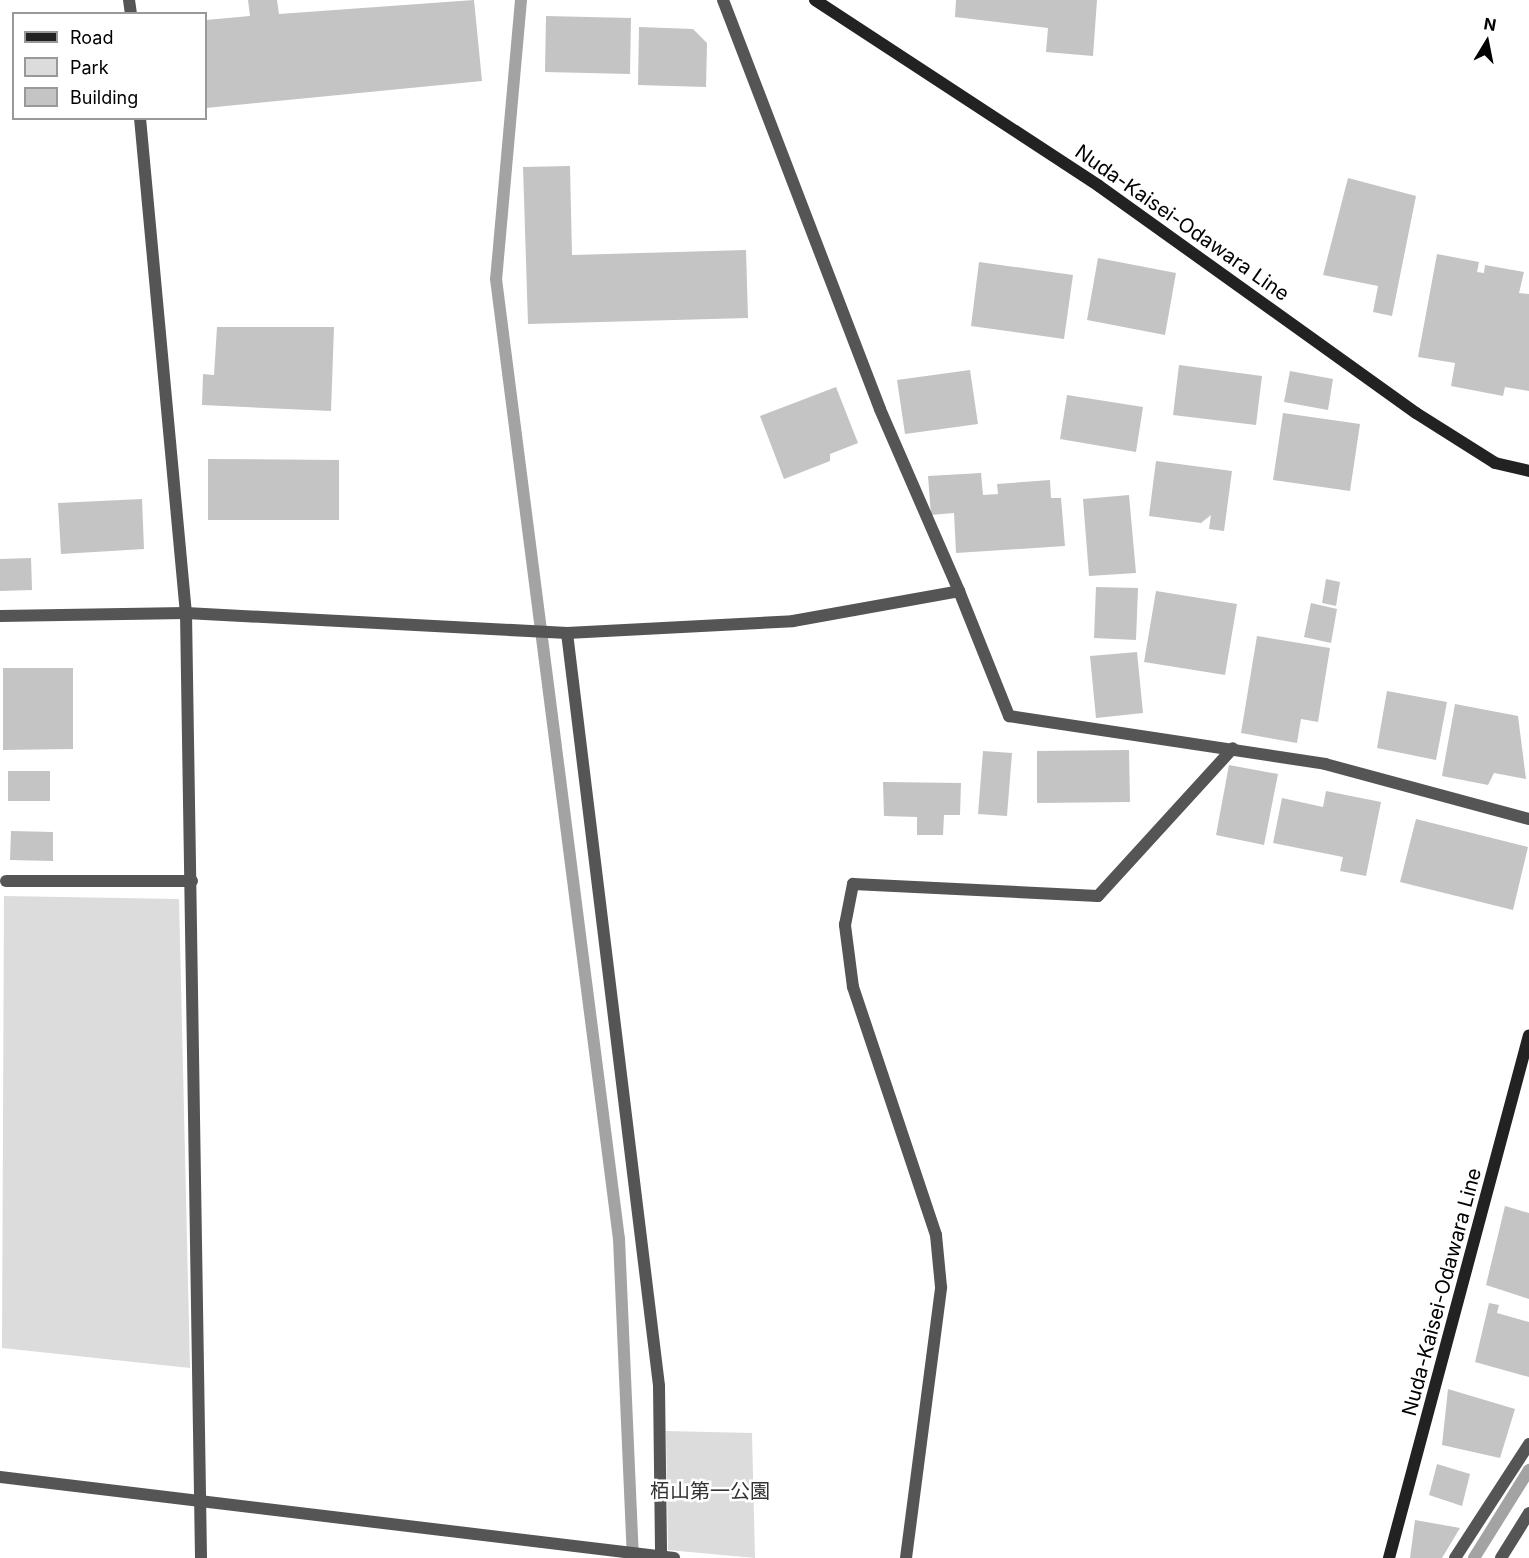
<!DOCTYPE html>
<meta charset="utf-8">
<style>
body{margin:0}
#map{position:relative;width:1529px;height:1558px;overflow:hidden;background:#fff;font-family:Inter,"Noto Sans JP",sans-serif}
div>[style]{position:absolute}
.green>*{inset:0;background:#dcdcdc}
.stream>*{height:12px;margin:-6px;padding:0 6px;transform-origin:6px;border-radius:6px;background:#a3a3a3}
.building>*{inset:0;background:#c4c4c4}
.lane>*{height:12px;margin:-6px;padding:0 6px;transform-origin:6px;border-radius:6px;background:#555}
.street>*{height:12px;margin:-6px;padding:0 6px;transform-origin:6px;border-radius:6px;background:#555}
.secondary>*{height:12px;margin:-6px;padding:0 6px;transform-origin:6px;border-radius:6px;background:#222}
span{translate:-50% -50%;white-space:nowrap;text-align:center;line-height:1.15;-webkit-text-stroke:5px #fff;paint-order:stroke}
.street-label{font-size:20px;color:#000}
.park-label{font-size:20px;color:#333}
.legend{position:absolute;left:12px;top:12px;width:195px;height:108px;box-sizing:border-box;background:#fff;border:2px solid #999;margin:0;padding:8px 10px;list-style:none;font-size:18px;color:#000}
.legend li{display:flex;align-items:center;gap:12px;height:30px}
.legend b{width:30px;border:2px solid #999}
.north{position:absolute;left:1457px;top:12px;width:60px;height:60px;-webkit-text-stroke:4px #fff;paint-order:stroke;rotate:10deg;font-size:16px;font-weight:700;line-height:24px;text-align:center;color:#000}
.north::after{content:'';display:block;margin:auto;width:21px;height:27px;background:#000;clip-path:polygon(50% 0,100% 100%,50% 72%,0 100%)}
</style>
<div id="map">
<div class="green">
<i style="clip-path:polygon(4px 896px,179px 899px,190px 1368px,2px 1348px)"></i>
<i style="clip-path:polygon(666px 1431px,752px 1433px,755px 1558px,668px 1550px)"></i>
</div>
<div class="stream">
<i style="left:521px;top:0;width:280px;rotate:95.1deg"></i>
<i style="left:496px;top:279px;width:968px;rotate:82.7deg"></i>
<i style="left:619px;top:1239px;width:319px;rotate:87.5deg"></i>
<i style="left:1474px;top:1558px;width:104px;rotate:-58deg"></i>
</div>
<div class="building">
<i style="clip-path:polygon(248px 0,277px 0,279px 14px,474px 0,482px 81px,206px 108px,206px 20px,250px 16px)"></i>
<i style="clip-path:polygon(956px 0,1097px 0,1093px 56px,1046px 52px,1048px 28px,955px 17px)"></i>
<i style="clip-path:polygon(546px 16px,631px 18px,630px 74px,545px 72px)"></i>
<i style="clip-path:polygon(639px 27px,693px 29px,707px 43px,706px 87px,638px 85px)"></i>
<i style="clip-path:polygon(570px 166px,572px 255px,746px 250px,748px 318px,528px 324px,523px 167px)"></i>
<i style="clip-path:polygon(1348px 178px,1416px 196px,1392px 316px,1373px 312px,1378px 286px,1323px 275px)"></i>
<i style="clip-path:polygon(1437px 254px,1479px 262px,1477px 272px,1484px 273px,1485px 265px,1524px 272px,1519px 293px,1529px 294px,1529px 391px,1505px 387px,1503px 396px,1451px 386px,1455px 363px,1418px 357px)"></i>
<i style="clip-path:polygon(1098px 258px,1176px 273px,1165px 335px,1087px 320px)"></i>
<i style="clip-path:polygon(979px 262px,1073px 275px,1064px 339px,971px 326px)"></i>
<i style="clip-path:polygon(217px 327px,334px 327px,331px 411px,202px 405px,203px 374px,214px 375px)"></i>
<i style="clip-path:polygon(1179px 365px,1262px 376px,1256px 425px,1173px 415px)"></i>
<i style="clip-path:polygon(970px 370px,978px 424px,905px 434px,897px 380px)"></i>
<i style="clip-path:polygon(1290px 371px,1333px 379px,1328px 410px,1284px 402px)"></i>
<i style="clip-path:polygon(836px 387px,858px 443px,830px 454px,830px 461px,784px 479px,760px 416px)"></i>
<i style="clip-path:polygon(1067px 395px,1143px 407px,1136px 452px,1060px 439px)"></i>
<i style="clip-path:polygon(1283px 413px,1360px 424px,1350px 491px,1273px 480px)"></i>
<i style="clip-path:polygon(208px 459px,339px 460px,339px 520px,208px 520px)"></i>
<i style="clip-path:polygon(1156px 461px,1232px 471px,1224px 531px,1209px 529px,1211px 515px,1201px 523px,1149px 516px)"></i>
<i style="clip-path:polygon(981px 473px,983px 495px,998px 494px,997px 484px,1050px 480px,1051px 498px,1061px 498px,1065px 546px,956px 553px,954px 513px,931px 515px,928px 476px)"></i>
<i style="clip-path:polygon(1129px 495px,1136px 573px,1089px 576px,1083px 499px)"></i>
<i style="clip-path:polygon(142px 499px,144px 549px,61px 554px,58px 503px)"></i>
<i style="clip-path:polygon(31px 558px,32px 590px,0 591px,0 559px)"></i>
<i style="clip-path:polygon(1326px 579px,1340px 582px,1336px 606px,1322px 603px)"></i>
<i style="clip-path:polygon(1096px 587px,1138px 588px,1136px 640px,1094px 638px)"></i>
<i style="clip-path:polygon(1156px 591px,1237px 604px,1225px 675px,1144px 662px)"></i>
<i style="clip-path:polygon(1311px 603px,1337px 609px,1331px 643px,1304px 637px)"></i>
<i style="clip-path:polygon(1257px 636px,1330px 648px,1318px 722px,1301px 719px,1297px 743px,1241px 733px)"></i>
<i style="clip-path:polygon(1137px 652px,1143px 713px,1096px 718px,1090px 656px)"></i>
<i style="clip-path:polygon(3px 668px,73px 668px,73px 749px,3px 750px)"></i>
<i style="clip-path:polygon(1387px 691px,1447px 702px,1436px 760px,1377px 748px)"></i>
<i style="clip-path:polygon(1455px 704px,1518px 716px,1526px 779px,1494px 773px,1488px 785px,1442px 776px)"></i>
<i style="clip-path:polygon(1129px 750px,1130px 802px,1037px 803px,1037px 751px)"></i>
<i style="clip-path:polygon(983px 751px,1012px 753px,1007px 816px,978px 814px)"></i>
<i style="clip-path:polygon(1229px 765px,1278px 774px,1264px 845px,1216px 835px)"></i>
<i style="clip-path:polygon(8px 771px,50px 771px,50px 801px,8px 801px)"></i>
<i style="clip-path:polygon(883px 782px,961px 783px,960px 815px,944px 815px,943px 835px,917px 835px,917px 817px,884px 816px)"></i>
<i style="clip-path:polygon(1326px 791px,1381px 802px,1366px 876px,1340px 871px,1343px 857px,1273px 843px,1282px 798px,1323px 807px)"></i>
<i style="clip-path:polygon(1416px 819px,1528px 847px,1513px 910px,1400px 882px)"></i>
<i style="clip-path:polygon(11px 831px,53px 832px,53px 861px,10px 860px)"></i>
<i style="clip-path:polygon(1505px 1206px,1529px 1213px,1529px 1299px,1486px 1285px)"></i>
<i style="clip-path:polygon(1489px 1303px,1499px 1305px,1497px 1313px,1529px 1322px,1529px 1377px,1475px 1362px)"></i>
<i style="clip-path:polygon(1448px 1389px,1515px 1409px,1500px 1458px,1442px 1445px)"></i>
<i style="clip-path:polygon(1437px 1464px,1470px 1474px,1462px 1506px,1429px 1495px)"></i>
<i style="clip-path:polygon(1415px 1520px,1460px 1528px,1442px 1558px,1410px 1558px)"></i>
</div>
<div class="lane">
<i style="left:6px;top:881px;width:186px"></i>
<i style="left:1455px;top:1558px;width:136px;rotate:-57deg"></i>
</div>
<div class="street">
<i style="left:129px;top:0;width:14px;rotate:82deg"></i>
<i style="left:140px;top:118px;width:497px;rotate:84.7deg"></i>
<i style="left:186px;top:613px;width:945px;rotate:89.09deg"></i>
<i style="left:959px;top:591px;width:135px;rotate:68.2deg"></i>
<i style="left:1009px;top:716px;width:320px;rotate:8.6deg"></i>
<i style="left:1325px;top:764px;width:211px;rotate:15.1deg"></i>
<i style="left:0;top:616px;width:186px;rotate:-0.9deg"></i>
<i style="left:186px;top:613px;width:382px;rotate:3deg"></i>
<i style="left:567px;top:633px;width:759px;rotate:83.03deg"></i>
<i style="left:659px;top:1386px;width:170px;rotate:89.3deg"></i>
<i style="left:567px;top:633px;width:226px;rotate:-3deg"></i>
<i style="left:793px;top:621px;width:169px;rotate:-10.2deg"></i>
<i style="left:959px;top:591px;width:198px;rotate:-113.5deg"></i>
<i style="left:880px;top:409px;width:438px;rotate:-111deg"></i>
<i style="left:0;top:1477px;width:679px;rotate:6.85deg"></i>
<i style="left:906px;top:1558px;width:273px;rotate:-82.6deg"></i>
<i style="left:941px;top:1287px;width:52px;rotate:-95.5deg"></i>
<i style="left:936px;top:1235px;width:262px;rotate:-108.5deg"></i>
<i style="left:853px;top:987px;width:63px;rotate:-97.4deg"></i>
<i style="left:845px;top:925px;width:42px;rotate:-79deg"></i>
<i style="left:853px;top:884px;width:245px;rotate:2.8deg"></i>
<i style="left:1098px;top:896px;width:200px;rotate:-47.6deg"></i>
<i style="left:1501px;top:1558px;width:53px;rotate:-58.1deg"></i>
</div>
<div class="secondary">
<i style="left:815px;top:0;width:339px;rotate:33.2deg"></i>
<i style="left:1099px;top:186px;width:390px;rotate:35.6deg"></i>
<i style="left:1416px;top:413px;width:93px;rotate:32.3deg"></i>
<i style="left:1495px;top:463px;width:35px;rotate:13deg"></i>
<i style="left:1389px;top:1558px;width:541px;rotate:-75.01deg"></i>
</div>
<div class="street-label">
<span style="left:1182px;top:223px;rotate:35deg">Nuda-Kaisei-Odawara Line</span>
<span style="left:1442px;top:1292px;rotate:-75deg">Nuda-Kaisei-Odawara Line</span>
</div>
<div class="park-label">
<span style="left:710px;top:1491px">栢山第一公園</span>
</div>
<ul class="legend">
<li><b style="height:8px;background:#222"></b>Road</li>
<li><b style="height:16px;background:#dcdcdc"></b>Park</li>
<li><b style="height:16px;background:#c4c4c4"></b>Building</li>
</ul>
<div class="north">N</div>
</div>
